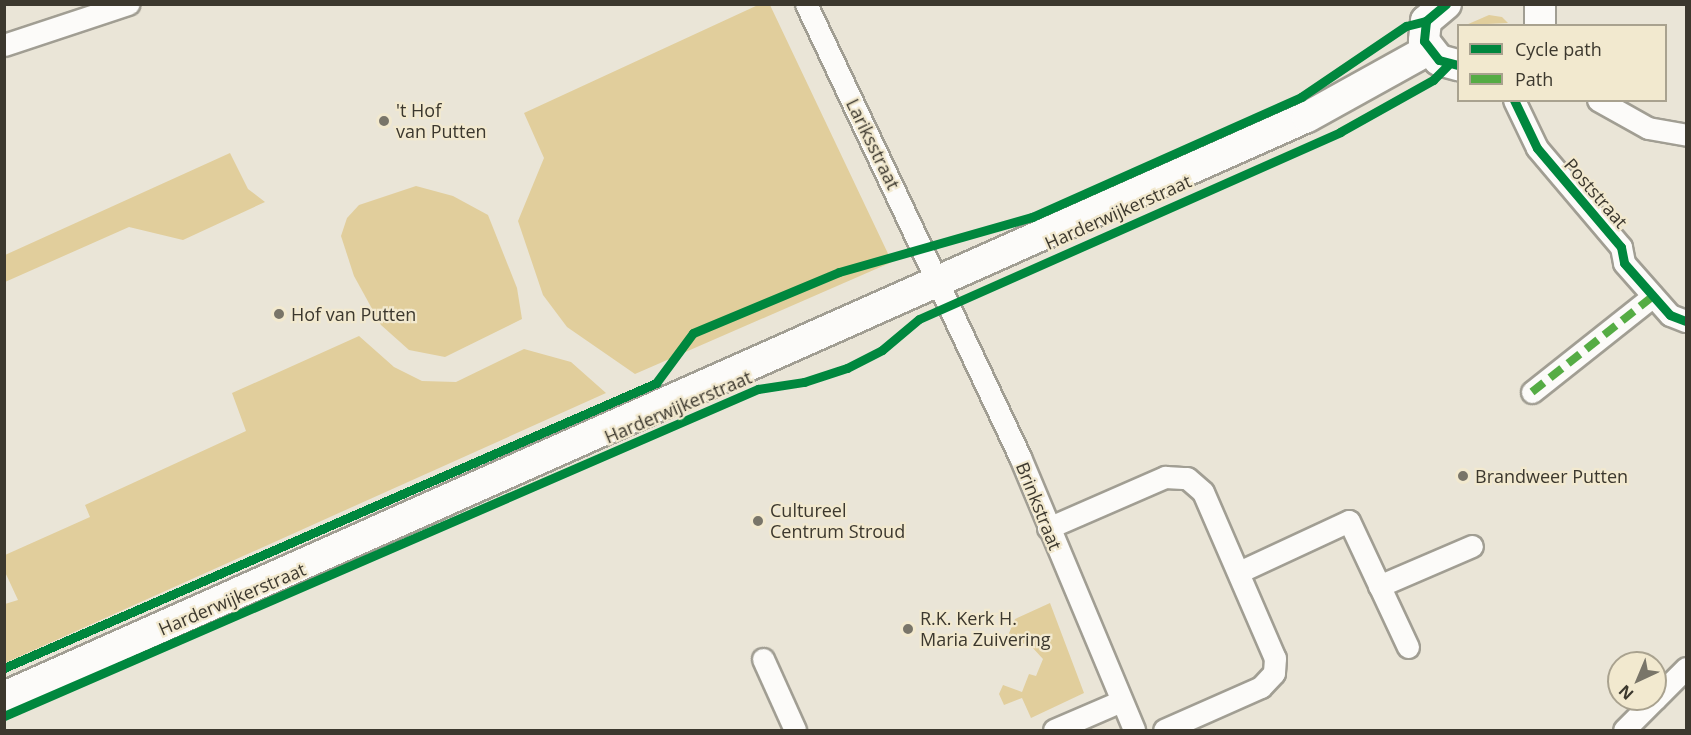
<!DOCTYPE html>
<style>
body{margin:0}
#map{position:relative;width:1691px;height:735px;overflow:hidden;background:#eae5d7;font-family:"Open Sans",sans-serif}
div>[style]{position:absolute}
.green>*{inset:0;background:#e1ce9c}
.roads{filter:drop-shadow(2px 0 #a19e93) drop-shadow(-2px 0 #a19e93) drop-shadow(0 2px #a19e93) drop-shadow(0 -2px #a19e93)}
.street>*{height:21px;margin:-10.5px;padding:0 10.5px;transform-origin:10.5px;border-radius:10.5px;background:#fcfbf9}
.secondary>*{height:30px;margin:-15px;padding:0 15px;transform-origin:15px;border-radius:15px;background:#fcfbf9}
.quiet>*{height:8px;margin-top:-4px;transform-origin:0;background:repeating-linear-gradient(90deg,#55ac44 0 15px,transparent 0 23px)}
.cycleway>*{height:9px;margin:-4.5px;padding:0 4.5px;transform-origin:4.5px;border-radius:4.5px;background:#00873e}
.dots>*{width:16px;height:16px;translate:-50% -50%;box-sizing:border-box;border:3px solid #f2e9cf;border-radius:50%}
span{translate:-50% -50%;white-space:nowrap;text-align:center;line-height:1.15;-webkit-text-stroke:4.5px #f2e9cf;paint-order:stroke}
.poi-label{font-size:18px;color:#3c382e}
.left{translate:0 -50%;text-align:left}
.street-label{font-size:18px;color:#3c382e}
.frame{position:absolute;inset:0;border:6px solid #3c382e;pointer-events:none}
.legend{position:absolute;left:1457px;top:24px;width:210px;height:78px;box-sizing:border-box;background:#f2e9cf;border:2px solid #a9a28f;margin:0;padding:8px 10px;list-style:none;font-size:18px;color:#3c382e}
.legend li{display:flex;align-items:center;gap:12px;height:30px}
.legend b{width:30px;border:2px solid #a9a28f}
.north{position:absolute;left:1607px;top:651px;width:60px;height:60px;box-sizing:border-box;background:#f2e9cf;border:2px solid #a9a28f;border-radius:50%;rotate:224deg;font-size:16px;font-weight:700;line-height:24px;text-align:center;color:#3c382e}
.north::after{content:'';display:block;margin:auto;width:21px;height:27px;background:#797569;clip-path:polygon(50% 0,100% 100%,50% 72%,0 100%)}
</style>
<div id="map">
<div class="green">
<i style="clip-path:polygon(758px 5px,770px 5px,892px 262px,635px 374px,567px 327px,543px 295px,518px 221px,544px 158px,524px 113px)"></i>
<i style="clip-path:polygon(1489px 15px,1502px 17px,1508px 23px,1466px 25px)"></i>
<i style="clip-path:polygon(230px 153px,248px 189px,265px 202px,183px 240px,129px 227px,5px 282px,5px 255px)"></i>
<i style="clip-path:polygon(416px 186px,453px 196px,488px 215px,517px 288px,522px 319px,445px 357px,409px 350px,381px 325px,354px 276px,341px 236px,347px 218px,359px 205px)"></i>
<i style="clip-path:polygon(359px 336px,394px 367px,422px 381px,456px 382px,524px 349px,571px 362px,606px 393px,5px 663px,5px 604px,18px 600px,5px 572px,5px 555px,90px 517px,85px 505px,246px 431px,232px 393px)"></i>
<i style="clip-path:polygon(1050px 603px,1084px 693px,1031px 718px,1022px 698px,1004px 705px,999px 694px,1003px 685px,1022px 692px,1029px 674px,1036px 676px,1043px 659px,1031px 646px,1007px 638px,1015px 619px)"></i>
</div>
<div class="roads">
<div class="street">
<i style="left:806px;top:4px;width:501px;rotate:64.71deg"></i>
<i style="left:1020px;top:457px;width:296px;rotate:67.3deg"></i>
<i style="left:4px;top:45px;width:131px;rotate:-18.3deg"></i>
<i style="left:1514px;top:100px;width:53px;rotate:64.4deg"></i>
<i style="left:1537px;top:148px;width:130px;rotate:49.7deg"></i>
<i style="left:1621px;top:247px;width:16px;rotate:79deg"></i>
<i style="left:1624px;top:263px;width:69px;rotate:48.5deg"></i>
<i style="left:1670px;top:315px;width:17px;rotate:21deg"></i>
<i style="left:1598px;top:100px;width:57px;rotate:29.2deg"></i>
<i style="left:1648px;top:128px;width:39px;rotate:10deg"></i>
<i style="left:1532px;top:392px;width:154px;rotate:-38.4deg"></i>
<i style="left:1048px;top:528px;width:128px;rotate:-23.6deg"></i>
<i style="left:1165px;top:477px;width:22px;rotate:3deg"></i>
<i style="left:1187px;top:478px;width:21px;rotate:41deg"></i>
<i style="left:1203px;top:492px;width:181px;rotate:66.6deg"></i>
<i style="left:1275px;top:658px;width:15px;rotate:94deg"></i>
<i style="left:1274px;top:673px;width:19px;rotate:133deg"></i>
<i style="left:1261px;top:687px;width:106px;rotate:156.1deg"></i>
<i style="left:1239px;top:572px;width:121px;rotate:-24.9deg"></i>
<i style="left:1349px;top:521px;width:139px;rotate:64.9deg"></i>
<i style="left:1379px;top:586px;width:101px;rotate:-23.3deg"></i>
<i style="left:763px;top:659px;width:78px;rotate:65.7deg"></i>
<i style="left:1655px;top:699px;width:44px;rotate:-45deg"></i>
<i style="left:1054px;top:730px;width:71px;rotate:-23.3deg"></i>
<i style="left:1624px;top:730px;width:44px;rotate:-45deg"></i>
</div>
<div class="secondary">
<i style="left:1446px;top:4px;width:26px;rotate:140deg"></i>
<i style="left:1426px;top:21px;width:20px;rotate:96deg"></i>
<i style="left:1424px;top:41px;width:24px;rotate:52deg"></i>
<i style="left:1439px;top:60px;width:20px;rotate:15deg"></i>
<i style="left:1540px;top:4px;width:22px;rotate:90deg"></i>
<i style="left:4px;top:697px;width:1426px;rotate:-24deg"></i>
<i style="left:1307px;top:117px;width:138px;rotate:-29deg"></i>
</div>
</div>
<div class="quiet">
<i style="left:1532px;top:392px;width:154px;rotate:-38.4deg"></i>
</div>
<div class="cycleway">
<i style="left:1446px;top:4px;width:26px;rotate:140deg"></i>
<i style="left:1426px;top:21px;width:20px;rotate:96deg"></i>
<i style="left:1424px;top:41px;width:24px;rotate:52deg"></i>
<i style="left:1439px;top:60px;width:20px;rotate:15deg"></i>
<i style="left:1514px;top:100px;width:53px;rotate:64.4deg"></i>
<i style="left:1537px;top:148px;width:130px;rotate:49.7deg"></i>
<i style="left:1621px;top:247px;width:16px;rotate:79deg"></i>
<i style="left:1624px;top:263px;width:69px;rotate:48.5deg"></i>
<i style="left:1670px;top:315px;width:17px;rotate:21deg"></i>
<i style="left:4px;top:668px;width:712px;rotate:-23.61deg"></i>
<i style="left:656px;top:383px;width:62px;rotate:-53.5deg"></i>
<i style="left:693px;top:333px;width:158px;rotate:-22.7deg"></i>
<i style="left:839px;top:272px;width:201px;rotate:-15.9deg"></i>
<i style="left:1032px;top:217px;width:295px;rotate:-24deg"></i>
<i style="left:1301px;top:97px;width:127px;rotate:-34.1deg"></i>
<i style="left:1406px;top:26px;width:21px;rotate:-14deg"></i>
<i style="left:4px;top:716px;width:822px;rotate:-23.45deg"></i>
<i style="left:758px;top:389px;width:47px;rotate:-8.7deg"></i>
<i style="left:804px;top:382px;width:45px;rotate:-18deg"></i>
<i style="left:847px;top:368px;width:39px;rotate:-27deg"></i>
<i style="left:882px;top:350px;width:48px;rotate:-40deg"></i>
<i style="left:919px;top:319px;width:461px;rotate:-23.9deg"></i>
<i style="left:1340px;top:132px;width:107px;rotate:-29.2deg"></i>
<i style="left:1433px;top:80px;width:21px;rotate:-45deg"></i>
</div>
<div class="dots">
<i style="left:384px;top:121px;background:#797569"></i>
<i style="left:279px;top:314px;background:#797569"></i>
<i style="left:1463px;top:476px;background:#797569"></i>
<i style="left:758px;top:521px;background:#797569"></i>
<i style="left:908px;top:629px;background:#797569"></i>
</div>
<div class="poi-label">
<span class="left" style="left:396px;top:121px">'t Hof<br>van Putten</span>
<span class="left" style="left:291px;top:314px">Hof van Putten</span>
<span class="left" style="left:1475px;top:476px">Brandweer Putten</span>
<span class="left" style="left:770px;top:521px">Cultureel<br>Centrum Stroud</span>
<span class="left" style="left:920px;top:629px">R.K. Kerk H.<br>Maria Zuivering</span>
</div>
<div class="street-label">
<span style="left:873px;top:144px;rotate:64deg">Lariksstraat</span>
<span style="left:1596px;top:193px;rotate:49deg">Poststraat</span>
<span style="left:1118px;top:212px;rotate:-24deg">Harderwijkerstraat</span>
<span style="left:678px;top:407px;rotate:-23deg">Harderwijkerstraat</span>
<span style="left:1039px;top:506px;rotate:68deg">Brinkstraat</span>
<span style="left:232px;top:599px;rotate:-23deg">Harderwijkerstraat</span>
</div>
<div class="frame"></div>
<ul class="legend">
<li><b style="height:8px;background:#00873e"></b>Cycle path</li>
<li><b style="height:8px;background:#55ac44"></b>Path</li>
</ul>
<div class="north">N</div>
</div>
